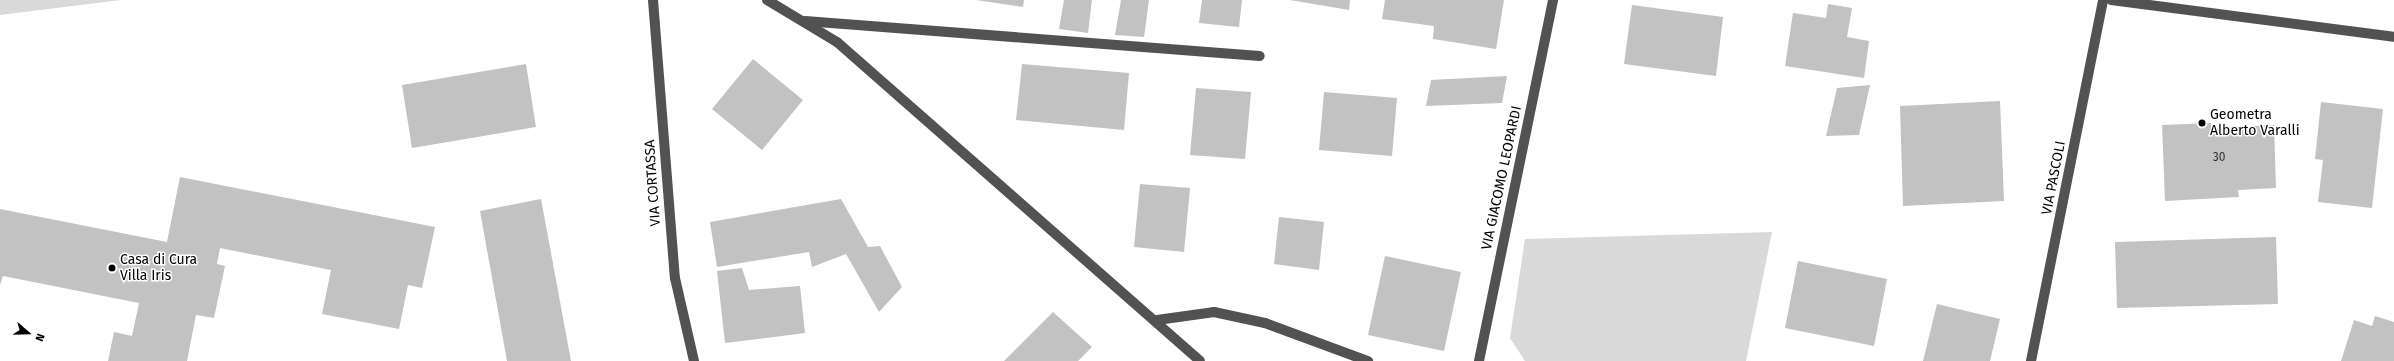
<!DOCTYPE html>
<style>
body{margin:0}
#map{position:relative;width:2394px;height:361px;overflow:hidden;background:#fff;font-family:"Fira Sans",sans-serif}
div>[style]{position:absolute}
.green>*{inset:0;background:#d9d9d9}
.building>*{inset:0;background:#c2c2c2}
.minor>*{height:10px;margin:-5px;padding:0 5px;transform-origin:5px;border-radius:5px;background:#525252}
.dots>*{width:11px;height:11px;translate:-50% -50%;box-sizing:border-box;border:2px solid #fff;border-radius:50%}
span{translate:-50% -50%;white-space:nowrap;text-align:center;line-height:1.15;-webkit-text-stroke:3px #fff;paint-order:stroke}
.number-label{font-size:12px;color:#303030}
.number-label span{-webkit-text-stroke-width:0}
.poi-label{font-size:14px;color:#000}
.left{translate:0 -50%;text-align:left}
.street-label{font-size:14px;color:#000}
.north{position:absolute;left:8px;top:313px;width:40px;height:40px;-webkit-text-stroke:3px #fff;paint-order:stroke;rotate:110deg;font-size:11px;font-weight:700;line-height:16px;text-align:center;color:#000}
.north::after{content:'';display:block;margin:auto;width:14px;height:18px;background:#000;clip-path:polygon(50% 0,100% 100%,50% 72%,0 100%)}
</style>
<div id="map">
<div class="green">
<i style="clip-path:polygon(0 0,121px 0,0 15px)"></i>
<i style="clip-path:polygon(1772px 232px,1746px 361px,1525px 361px,1510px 338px,1525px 239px)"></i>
</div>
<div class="building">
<i style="clip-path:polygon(976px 0,1024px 0,1023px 7px)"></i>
<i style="clip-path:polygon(1064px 0,1092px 0,1088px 33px,1059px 29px)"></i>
<i style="clip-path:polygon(1121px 0,1149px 0,1144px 37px,1115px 35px)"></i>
<i style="clip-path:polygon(1202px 0,1242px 0,1239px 27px,1199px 23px)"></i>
<i style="clip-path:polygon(1290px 0,1350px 0,1349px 10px)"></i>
<i style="clip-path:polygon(1385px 0,1504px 0,1496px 49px,1433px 39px,1434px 26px,1382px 19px)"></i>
<i style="clip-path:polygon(1828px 4px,1852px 8px,1847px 37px,1869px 41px,1864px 78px,1785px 66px,1793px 13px,1826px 18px)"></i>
<i style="clip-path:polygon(1632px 5px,1723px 17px,1716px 76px,1624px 64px)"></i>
<i style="clip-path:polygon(753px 59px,803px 100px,762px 150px,712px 109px)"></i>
<i style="clip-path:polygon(526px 64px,536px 127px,412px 148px,402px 85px)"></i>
<i style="clip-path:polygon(1022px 64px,1129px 73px,1124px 130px,1016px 120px)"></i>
<i style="clip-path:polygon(1507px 76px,1502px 103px,1426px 106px,1431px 80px)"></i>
<i style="clip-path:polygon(1870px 85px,1859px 135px,1826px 136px,1837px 88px)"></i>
<i style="clip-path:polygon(1196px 88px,1251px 92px,1245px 159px,1190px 155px)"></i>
<i style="clip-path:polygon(1324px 92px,1397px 98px,1392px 156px,1319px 150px)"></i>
<i style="clip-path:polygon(2000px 101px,2004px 201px,1903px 206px,1900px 106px)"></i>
<i style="clip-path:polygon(2321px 102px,2383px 109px,2372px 208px,2318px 202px,2323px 160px,2315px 159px)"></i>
<i style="clip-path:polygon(2211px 123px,2211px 128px,2274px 125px,2276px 188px,2238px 190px,2239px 197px,2165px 201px,2162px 125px)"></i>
<i style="clip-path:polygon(180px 177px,435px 227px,422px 288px,408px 285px,399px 329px,322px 314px,331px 270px,220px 248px,217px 264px,225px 266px,214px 318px,196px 315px,187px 361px,108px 361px,114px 332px,132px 336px,139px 303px,3px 276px,0 285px,0 209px,167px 242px)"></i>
<i style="clip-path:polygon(1140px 184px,1190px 188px,1184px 252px,1134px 247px)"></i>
<i style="clip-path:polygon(541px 199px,571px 361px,507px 361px,480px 211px)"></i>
<i style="clip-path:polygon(841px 199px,868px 247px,880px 246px,902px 287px,879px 312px,846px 254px,812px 267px,809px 252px,717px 267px,710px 222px)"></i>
<i style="clip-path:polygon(1279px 217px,1324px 222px,1319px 270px,1274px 264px)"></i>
<i style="clip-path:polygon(2276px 237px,2278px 304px,2117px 308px,2115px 242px)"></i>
<i style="clip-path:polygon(1385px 256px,1461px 272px,1444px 351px,1368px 335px)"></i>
<i style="clip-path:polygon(1798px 261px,1887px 279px,1874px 346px,1785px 328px)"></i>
<i style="clip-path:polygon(742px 268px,749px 290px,800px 286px,805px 333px,725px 343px,717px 271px)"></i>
<i style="clip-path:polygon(1937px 304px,2000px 319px,1990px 361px,1923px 361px)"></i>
<i style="clip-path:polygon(1053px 312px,1092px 347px,1078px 361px,1004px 361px)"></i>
<i style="clip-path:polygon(2375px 316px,2394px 322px,2394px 361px,2341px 361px,2354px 320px,2372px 326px)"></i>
</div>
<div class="minor">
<i style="left:653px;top:0;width:279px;rotate:85.5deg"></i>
<i style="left:675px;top:278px;width:85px;rotate:77.1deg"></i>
<i style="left:767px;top:0;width:82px;rotate:31deg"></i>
<i style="left:837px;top:42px;width:483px;rotate:41.3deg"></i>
<i style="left:2111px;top:0;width:285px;rotate:7.4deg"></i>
<i style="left:805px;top:21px;width:456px;rotate:4.4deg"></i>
<i style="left:1157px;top:320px;width:58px;rotate:-8deg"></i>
<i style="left:1214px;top:312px;width:52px;rotate:12.2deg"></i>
<i style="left:1265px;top:323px;width:110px;rotate:20.3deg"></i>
<i style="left:1479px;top:361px;width:369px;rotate:-78.4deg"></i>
<i style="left:2031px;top:361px;width:368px;rotate:-78.7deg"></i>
</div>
<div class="dots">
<i style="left:2202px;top:123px;background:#000"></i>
<i style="left:112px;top:268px;background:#000"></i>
</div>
<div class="number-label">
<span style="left:2219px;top:158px">30</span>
</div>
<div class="poi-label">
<span class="left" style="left:2210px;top:123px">Geometra<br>Alberto Varalli</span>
<span class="left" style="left:120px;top:268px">Casa di Cura<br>Villa Iris</span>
</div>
<div class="street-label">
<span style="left:1502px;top:178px;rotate:-78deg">VIA GIACOMO LEOPARDI</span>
<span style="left:2054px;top:178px;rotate:-79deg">VIA PASCOLI</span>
<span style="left:653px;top:183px;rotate:-94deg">VIA CORTASSA</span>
</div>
<div class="north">N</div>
</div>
